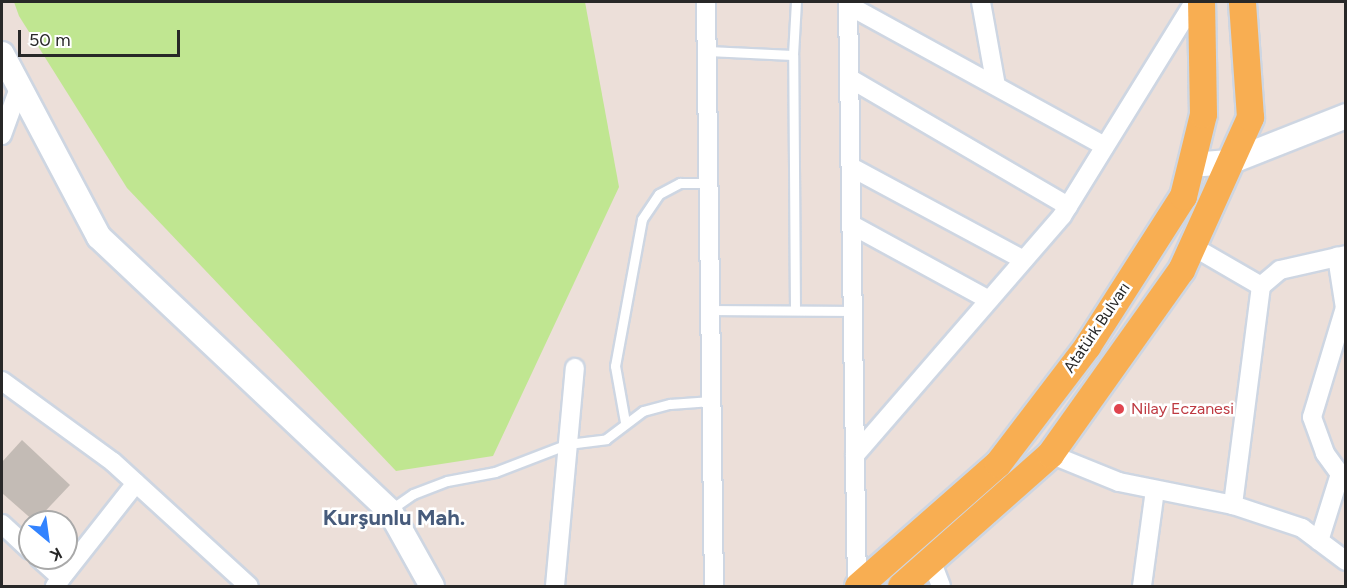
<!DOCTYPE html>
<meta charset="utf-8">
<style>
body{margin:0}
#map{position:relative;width:1347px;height:588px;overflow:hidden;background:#ecdfd9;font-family:Figtree,sans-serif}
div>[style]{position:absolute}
.green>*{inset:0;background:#c0e691}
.building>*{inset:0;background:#c3bbb5}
.roads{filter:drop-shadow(2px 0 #ced6e2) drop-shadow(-2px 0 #ced6e2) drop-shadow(0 2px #ced6e2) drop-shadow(0 -2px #ced6e2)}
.lane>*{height:9px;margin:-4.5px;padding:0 4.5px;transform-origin:4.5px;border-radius:4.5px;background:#fff}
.street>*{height:18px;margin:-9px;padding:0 9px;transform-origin:9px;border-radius:9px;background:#fff}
.secondary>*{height:24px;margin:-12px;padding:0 12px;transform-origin:12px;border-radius:12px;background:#fff}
.primary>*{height:27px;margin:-13.5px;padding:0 13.5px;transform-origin:13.5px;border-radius:13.5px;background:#f8ae52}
.dots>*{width:16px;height:16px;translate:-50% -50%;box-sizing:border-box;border:3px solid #fff;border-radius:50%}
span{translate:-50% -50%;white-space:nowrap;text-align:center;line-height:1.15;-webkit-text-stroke:5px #fff;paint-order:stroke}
.street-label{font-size:16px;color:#282828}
.health-label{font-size:16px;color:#be3a42}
.left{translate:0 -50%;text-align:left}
.district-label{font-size:22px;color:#475b7b;font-weight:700}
.frame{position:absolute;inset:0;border:3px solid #282828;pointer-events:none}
.north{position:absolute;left:18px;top:510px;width:60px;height:60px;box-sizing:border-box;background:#fff;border:2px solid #a9a9a9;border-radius:50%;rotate:151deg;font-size:16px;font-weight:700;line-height:24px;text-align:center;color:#282828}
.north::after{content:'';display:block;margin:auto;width:21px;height:27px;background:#3283ff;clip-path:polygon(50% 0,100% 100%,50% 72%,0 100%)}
.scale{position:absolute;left:18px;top:30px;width:162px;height:27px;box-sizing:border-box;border:3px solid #282828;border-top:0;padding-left:8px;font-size:18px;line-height:21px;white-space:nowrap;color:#282828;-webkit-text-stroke:4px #fff;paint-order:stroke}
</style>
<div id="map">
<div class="green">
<i style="clip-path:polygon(14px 2px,585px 2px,619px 187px,493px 456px,396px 471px,127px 188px,19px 16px)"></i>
</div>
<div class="building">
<i style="clip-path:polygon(22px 440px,70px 485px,35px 522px,2px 493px,2px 462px)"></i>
</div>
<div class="roads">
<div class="lane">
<i style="left:707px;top:51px;width:86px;rotate:2.7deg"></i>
<i style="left:710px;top:310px;width:143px;rotate:0.4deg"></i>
<i style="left:795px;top:310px;width:255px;rotate:-90.4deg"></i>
<i style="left:793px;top:55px;width:53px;rotate:-86.8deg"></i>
<i style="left:625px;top:422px;width:57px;rotate:-100.1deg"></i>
<i style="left:615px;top:366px;width:149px;rotate:-79.6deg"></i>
<i style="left:642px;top:219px;width:30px;rotate:-56deg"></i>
<i style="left:659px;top:194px;width:24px;rotate:-28deg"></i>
<i style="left:680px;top:183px;width:29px"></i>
<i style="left:390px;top:510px;width:28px;rotate:-35deg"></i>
<i style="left:413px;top:494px;width:36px;rotate:-21deg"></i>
<i style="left:447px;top:481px;width:49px;rotate:-10.6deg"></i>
<i style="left:495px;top:472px;width:78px;rotate:-21deg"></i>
<i style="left:568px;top:444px;width:38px;rotate:-7deg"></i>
<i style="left:606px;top:439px;width:46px;rotate:-37.1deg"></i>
<i style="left:643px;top:411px;width:28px;rotate:-15deg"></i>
<i style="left:670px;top:404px;width:41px;rotate:-4.2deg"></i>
</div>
<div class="street">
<i style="left:706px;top:2px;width:584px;rotate:89.22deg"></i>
<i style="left:848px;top:2px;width:584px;rotate:89.12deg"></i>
<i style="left:981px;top:2px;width:85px;rotate:79.9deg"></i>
<i style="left:848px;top:5px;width:293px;rotate:28.8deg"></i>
<i style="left:849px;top:78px;width:254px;rotate:30.3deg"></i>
<i style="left:2px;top:135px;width:50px;rotate:-70.1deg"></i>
<i style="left:851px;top:167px;width:196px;rotate:28.3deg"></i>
<i style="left:852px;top:225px;width:156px;rotate:28.7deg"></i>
<i style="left:1192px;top:246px;width:80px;rotate:30.1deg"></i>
<i style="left:1261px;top:286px;width:221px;rotate:97.3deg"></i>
<i style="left:1261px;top:286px;width:25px;rotate:-40deg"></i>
<i style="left:1280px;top:270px;width:68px;rotate:-12.8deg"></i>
<i style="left:2px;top:381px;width:137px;rotate:36.1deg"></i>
<i style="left:113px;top:462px;width:184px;rotate:42.4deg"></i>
<i style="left:1050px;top:454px;width:74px;rotate:22.1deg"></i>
<i style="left:1119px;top:482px;width:116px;rotate:11.4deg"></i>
<i style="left:1233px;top:505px;width:73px;rotate:18.4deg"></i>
<i style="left:1302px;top:528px;width:55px;rotate:36.9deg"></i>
<i style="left:855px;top:455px;width:316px;rotate:-49.1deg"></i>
<i style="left:1062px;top:216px;width:251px;rotate:-58.3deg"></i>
<i style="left:2px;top:524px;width:38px;rotate:43deg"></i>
<i style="left:1319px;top:541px;width:70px;rotate:-72.6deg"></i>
<i style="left:1340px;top:474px;width:26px;rotate:-126deg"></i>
<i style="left:1325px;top:453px;width:38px;rotate:-110deg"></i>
<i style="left:1312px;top:417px;width:114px;rotate:-73.2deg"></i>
<i style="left:1345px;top:308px;width:52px;rotate:-98.9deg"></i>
<i style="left:39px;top:558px;width:30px;rotate:42deg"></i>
<i style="left:931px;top:560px;width:28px;rotate:69deg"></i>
<i style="left:55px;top:586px;width:131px;rotate:-51.8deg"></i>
<i style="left:555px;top:586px;width:219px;rotate:-84.8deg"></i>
<i style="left:1142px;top:586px;width:97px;rotate:-82.3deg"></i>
</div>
<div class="secondary">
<i style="left:2px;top:54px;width:207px;rotate:62.1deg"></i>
<i style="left:99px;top:237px;width:400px;rotate:43.3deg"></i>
<i style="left:390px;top:511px;width:86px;rotate:60.8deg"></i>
<i style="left:1190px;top:165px;width:40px;rotate:-4.3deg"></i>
<i style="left:1230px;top:162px;width:125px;rotate:-21.6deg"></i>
</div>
<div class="primary">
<i style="left:858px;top:586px;width:186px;rotate:-41.3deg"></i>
<i style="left:998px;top:463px;width:147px;rotate:-52.7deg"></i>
<i style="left:1087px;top:346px;width:178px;rotate:-57.4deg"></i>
<i style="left:1183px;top:196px;width:84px;rotate:-76.3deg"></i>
<i style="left:1203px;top:114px;width:112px;rotate:-91deg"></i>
<i style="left:901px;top:586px;width:199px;rotate:-41.5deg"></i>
<i style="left:1050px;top:454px;width:226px;rotate:-54.6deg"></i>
<i style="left:1181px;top:270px;width:168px;rotate:-65.7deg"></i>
<i style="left:1250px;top:117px;width:115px;rotate:-94deg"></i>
</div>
</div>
<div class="dots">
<i style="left:1119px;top:409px;background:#e0444e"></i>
</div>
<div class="street-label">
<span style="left:1097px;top:328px;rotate:-56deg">Atatürk Bulvarı</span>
</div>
<div class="health-label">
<span class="left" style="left:1131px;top:409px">Nilay Eczanesi</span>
</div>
<div class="district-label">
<span style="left:394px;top:518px">Kurşunlu Mah.</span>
</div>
<div class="frame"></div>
<div class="north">K</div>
<div class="scale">50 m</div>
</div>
